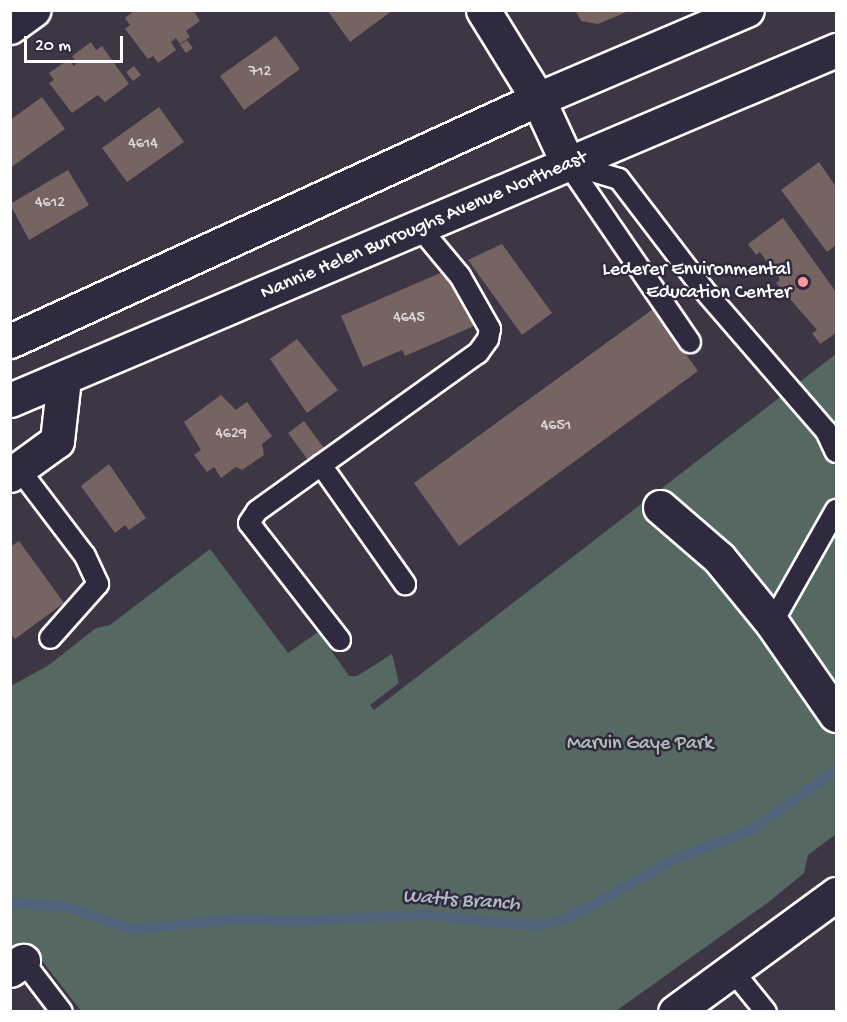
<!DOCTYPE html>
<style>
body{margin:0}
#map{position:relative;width:847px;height:1022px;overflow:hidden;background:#3d3644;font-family:"Gochi Hand",sans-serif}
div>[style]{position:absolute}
.green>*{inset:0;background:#556962}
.stream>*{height:10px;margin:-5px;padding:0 5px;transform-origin:5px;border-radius:5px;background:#50637b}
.building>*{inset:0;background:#756462}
.roads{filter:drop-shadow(2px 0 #fff) drop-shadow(-2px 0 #fff) drop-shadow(0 2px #fff) drop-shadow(0 -2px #fff)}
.lane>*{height:20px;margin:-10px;padding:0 10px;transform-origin:10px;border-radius:10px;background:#2f2a3d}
.street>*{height:33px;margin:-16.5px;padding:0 16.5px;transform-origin:16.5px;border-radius:16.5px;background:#2f2a3d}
.secondary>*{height:33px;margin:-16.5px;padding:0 16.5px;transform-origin:16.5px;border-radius:16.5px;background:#2f2a3d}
.dots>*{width:16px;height:16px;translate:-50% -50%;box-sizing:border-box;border:3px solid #2f2a3d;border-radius:50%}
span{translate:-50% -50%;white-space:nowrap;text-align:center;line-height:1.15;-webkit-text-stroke:5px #2f2a3d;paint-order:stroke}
.number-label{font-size:16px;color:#dcd8d8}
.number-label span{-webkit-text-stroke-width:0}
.street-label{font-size:20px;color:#fff}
.poi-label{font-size:20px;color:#fff}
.right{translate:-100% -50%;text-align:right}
.park-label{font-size:20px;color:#b2bcb8}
.water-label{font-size:21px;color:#b0b9c4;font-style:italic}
.frame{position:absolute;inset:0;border:12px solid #fff;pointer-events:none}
.scale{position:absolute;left:24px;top:36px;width:99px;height:27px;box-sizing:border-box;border:3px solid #fff;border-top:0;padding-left:8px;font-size:18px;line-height:21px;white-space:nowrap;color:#fff;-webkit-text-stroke:4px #2f2a3d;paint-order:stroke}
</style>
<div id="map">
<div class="green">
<i style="clip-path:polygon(836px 354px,836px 834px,808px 855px,804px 873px,770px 901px,616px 1011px,81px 1011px,29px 944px,11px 957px,11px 686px,49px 665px,96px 628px,110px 625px,210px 549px,288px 653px,318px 632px,349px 676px,357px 676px,392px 654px,399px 683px,370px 705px,374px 710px)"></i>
</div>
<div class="stream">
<i style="left:10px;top:903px;width:55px;rotate:3.1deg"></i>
<i style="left:65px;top:906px;width:72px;rotate:18.7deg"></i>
<i style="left:133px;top:929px;width:104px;rotate:-5.5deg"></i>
<i style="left:237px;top:919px;width:61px;rotate:1.9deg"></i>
<i style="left:298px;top:921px;width:125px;rotate:-2.7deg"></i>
<i style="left:423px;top:915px;width:114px;rotate:5.6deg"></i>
<i style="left:536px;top:926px;width:32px;rotate:-13deg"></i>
<i style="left:567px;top:919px;width:126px;rotate:-29deg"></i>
<i style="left:677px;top:858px;width:80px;rotate:-20.5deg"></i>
<i style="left:752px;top:830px;width:103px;rotate:-35.5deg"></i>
</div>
<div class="building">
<i style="clip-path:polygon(135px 10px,193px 10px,200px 21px,186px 31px,190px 37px,180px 44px,176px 38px,171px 42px,176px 50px,158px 63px,153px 56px,148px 59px,125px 29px,130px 25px,125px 18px)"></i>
<i style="clip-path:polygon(327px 10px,393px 10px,350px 42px)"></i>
<i style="clip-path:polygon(576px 11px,629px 11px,598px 24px,581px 21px)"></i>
<i style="clip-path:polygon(276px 36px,300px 69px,244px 110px,220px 76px)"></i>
<i style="clip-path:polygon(187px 40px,193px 48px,186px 53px,180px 45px)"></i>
<i style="clip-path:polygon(91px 42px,96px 50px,102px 46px,129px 84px,105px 102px,98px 95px,72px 113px,49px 83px,54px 80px,49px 73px,69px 59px,74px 66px,77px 63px,72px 56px)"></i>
<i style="clip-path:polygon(134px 66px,141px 75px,133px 81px,126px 72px)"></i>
<i style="clip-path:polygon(42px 97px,65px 129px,10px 168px,10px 120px)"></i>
<i style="clip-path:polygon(159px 107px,184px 142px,127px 182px,102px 148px)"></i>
<i style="clip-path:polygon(819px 162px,836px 187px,836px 245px,827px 252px,781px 190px)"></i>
<i style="clip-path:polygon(68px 170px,89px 205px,29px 240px,10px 204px)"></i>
<i style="clip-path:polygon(783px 218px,836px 292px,836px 333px,820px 344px,812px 333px,817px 330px,776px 283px,780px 280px,760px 252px,756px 255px,748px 244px)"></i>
<i style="clip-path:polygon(502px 244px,552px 313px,522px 335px,468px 260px)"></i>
<i style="clip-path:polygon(447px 270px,467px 315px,472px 313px,476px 321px,472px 327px,405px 356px,402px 350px,363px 367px,341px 316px)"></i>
<i style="clip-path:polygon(653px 309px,698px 371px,459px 546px,414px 483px)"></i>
<i style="clip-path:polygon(297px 339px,338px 390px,307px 413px,270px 359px)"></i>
<i style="clip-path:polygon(221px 395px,236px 410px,247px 402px,272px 436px,262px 444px,264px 455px,242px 470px,236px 467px,221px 478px,214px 467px,207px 472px,194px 455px,201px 450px,184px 422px)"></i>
<i style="clip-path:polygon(304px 421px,324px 448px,308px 460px,288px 433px)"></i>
<i style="clip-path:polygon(109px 464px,146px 518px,129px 530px,125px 525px,115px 533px,81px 486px)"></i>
<i style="clip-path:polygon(19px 541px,64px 603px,15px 639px,10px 633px,10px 547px)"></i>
</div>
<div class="roads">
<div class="lane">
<i style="left:568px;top:164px;width:53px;rotate:16.4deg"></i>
<i style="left:619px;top:179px;width:138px;rotate:52.6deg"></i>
<i style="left:703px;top:289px;width:188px;rotate:49.1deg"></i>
<i style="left:826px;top:431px;width:23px;rotate:65deg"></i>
<i style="left:568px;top:164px;width:216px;rotate:55.6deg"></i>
<i style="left:321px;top:465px;width:146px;rotate:54.8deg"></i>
<i style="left:19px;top:469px;width:109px;rotate:52.8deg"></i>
<i style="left:85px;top:556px;width:31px;rotate:65deg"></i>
<i style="left:98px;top:584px;width:72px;rotate:131.6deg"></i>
<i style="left:772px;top:623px;width:130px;rotate:-60.5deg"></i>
<i style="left:340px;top:640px;width:148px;rotate:-127.9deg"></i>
<i style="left:249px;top:523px;width:14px;rotate:-56deg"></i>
<i style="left:257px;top:511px;width:272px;rotate:-35.6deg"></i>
<i style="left:478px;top:353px;width:17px;rotate:-54deg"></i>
<i style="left:488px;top:339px;width:10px;rotate:-79deg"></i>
<i style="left:490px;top:329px;width:61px;rotate:-119.5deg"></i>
<i style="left:460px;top:276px;width:62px;rotate:-129.8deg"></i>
<i style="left:23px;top:961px;width:64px;rotate:52.6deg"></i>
<i style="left:732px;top:970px;width:54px;rotate:51deg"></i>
</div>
<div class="street">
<i style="left:483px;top:10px;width:105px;rotate:58.3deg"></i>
<i style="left:538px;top:99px;width:72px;rotate:65.2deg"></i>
<i style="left:10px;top:27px;width:29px;rotate:-36deg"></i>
<i style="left:10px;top:475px;width:58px;rotate:-35.9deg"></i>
<i style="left:57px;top:441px;width:62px;rotate:-83.6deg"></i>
<i style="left:660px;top:507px;width:78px;rotate:40.8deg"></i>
<i style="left:719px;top:558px;width:84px;rotate:50.8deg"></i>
<i style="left:772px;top:623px;width:112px;rotate:55.2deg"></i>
<i style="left:10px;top:970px;width:16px;rotate:-35deg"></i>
<i style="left:675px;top:1012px;width:200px;rotate:-36.2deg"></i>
</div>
<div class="secondary">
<i style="left:10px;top:341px;width:581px;rotate:-24.62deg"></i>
<i style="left:538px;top:99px;width:227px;rotate:-23.1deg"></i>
<i style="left:10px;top:400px;width:897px;rotate:-22.96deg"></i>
</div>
</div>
<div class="dots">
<i style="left:803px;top:282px;background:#ff9aa2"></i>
</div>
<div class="number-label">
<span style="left:260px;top:73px">712</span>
<span style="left:143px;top:145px">4614</span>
<span style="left:50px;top:204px">4612</span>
<span style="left:409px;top:319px">4645</span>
<span style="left:556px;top:427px">4651</span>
<span style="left:231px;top:435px">4629</span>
</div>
<div class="street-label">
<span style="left:424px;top:226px;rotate:-23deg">Nannie Helen Burroughs Avenue Northeast</span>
</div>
<div class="poi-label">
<span class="right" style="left:791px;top:282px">Lederer Environmental<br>Education Center</span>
</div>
<div class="park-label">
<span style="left:640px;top:744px">Marvin Gaye Park</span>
</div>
<div class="water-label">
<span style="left:461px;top:902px;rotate:4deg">Watts Branch</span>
</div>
<div class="frame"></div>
<div class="scale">20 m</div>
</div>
